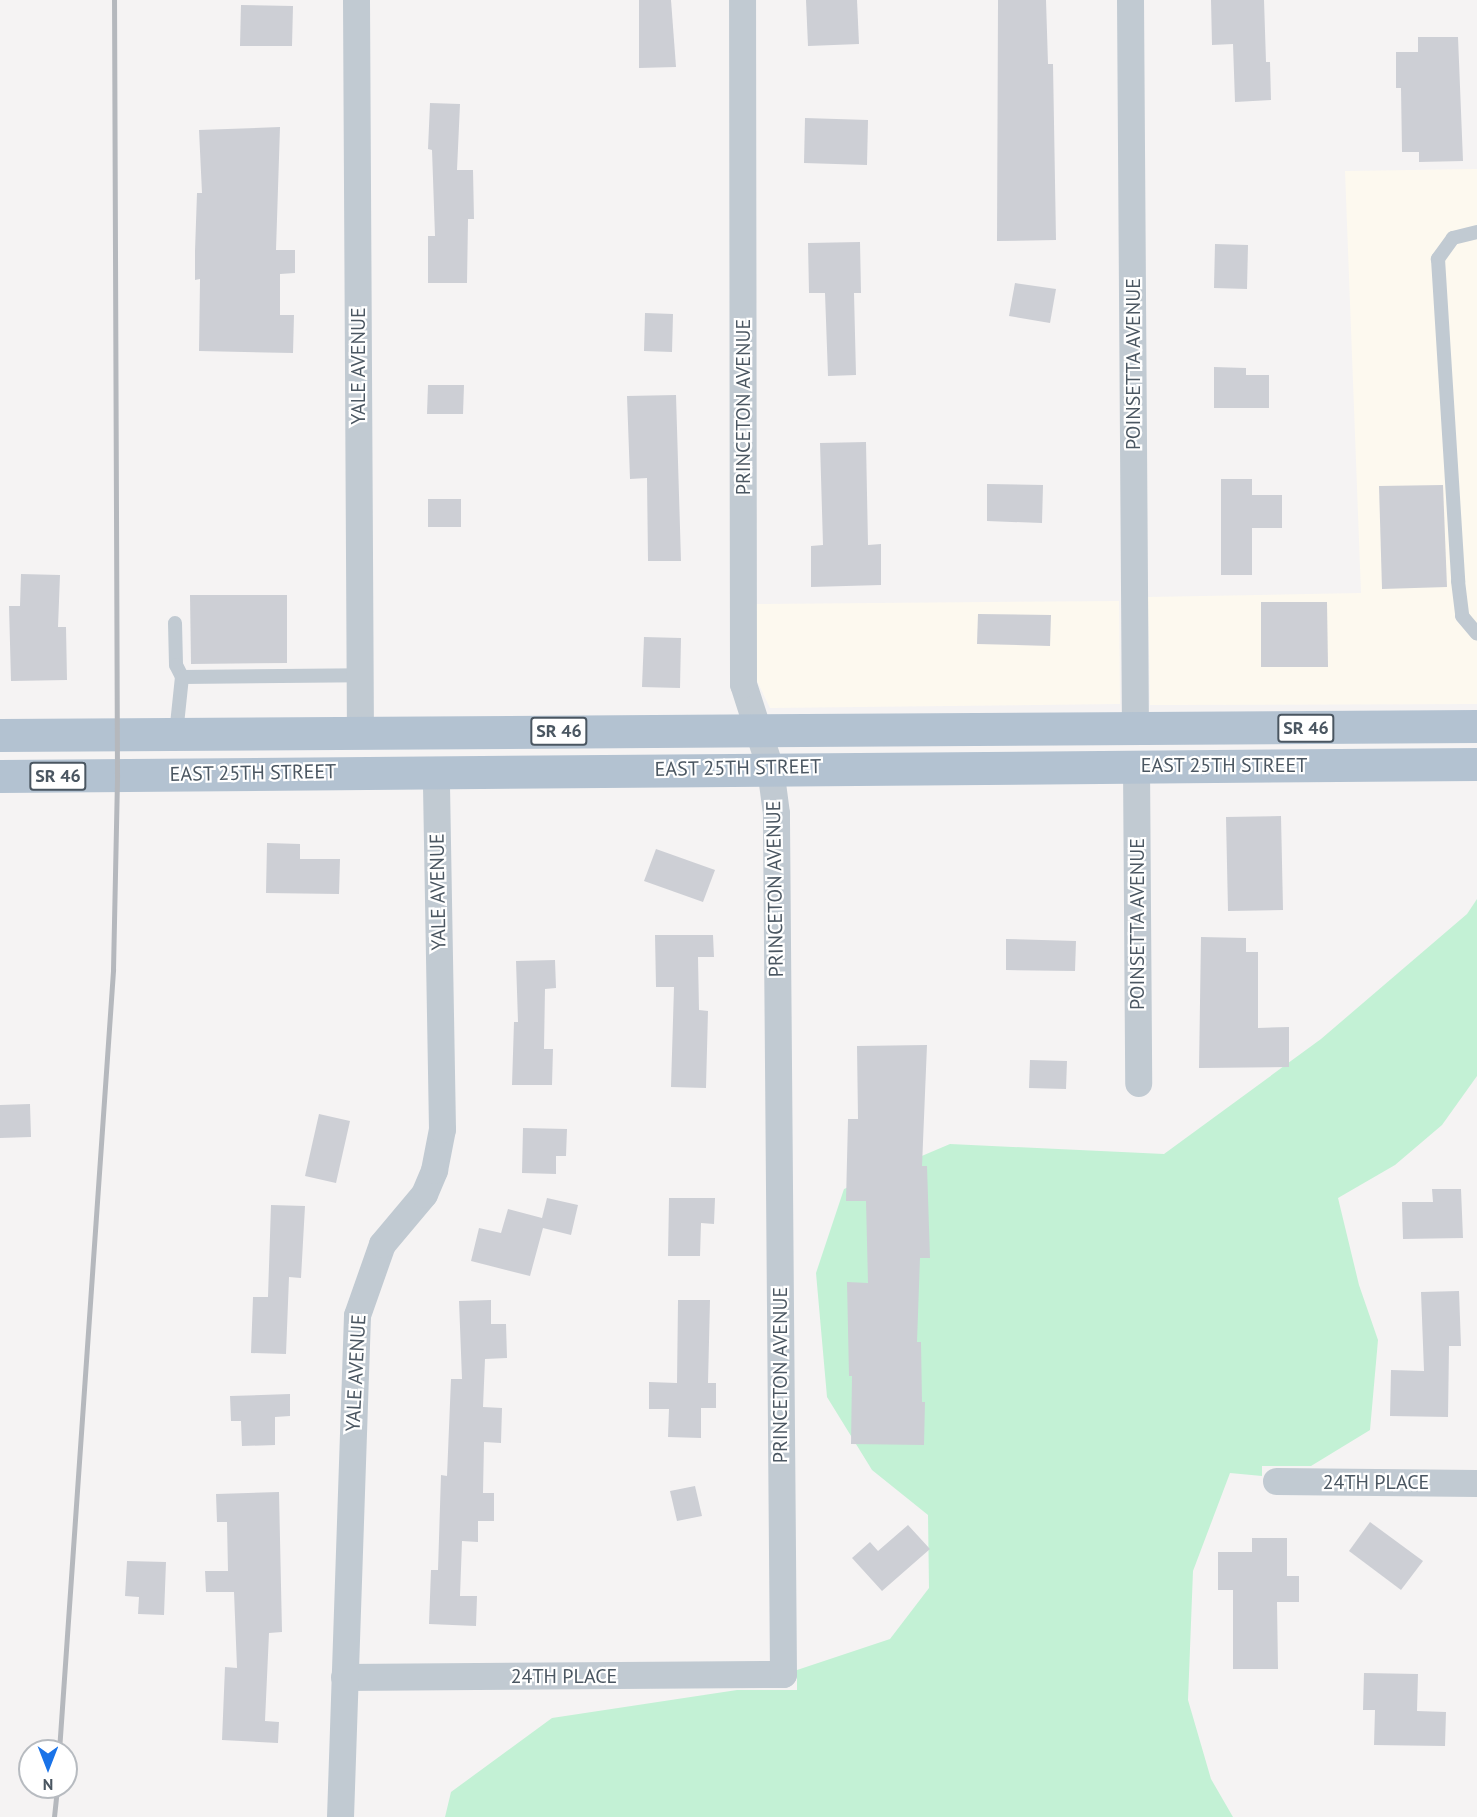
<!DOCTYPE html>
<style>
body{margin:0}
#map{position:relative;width:1477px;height:1817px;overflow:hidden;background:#f5f3f3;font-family:"PT Sans",sans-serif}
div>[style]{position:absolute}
.commercial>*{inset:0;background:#fdf9ef}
.green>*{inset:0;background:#c3f1d5}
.building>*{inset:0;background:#cdcfd5}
.lane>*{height:14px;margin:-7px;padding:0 7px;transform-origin:7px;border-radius:7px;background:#c1cad2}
.street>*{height:27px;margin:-13.5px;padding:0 13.5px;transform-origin:13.5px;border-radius:13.5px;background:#c1cad2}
.primary>*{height:33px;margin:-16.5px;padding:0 16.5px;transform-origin:16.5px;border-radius:16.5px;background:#b3c2d1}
.rail>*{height:4.5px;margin:-2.25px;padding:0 2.25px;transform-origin:2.25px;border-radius:2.25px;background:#b5b8bd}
span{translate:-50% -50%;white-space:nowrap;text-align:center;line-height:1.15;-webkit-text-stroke:4.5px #fff;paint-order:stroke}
.shield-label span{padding:2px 4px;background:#fff;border:2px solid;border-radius:4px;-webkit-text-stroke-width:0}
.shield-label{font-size:18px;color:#4a5661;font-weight:700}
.street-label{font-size:20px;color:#4a5661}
.north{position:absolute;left:18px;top:1739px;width:60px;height:60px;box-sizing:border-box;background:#fff;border:2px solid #b7bbc0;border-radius:50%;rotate:180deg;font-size:16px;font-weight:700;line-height:24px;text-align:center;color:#4a5661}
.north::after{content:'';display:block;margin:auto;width:21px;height:27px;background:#1a73e8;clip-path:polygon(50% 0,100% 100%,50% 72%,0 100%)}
</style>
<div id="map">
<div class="commercial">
<i style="clip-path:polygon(1477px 169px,1477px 704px,1150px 705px,1148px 597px,1361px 593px,1345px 171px)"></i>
<i style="clip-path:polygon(1119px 601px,1120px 704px,770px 708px,757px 681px,756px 604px)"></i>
</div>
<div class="green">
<i style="clip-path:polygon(1477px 899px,1477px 1076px,1442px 1125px,1395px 1165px,1338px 1198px,1359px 1285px,1378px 1340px,1370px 1430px,1311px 1466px,1262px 1466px,1262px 1476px,1230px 1473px,1193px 1571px,1188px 1700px,1211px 1779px,1233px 1817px,445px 1817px,451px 1792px,552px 1718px,737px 1690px,797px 1690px,797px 1670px,890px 1639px,929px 1588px,928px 1515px,872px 1470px,827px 1397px,816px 1273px,844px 1189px,950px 1144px,1164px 1154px,1321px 1039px,1467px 914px)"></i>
</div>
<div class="building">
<i style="clip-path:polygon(639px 0,671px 0,676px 67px,639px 68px)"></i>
<i style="clip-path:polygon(806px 0,857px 0,859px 44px,808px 46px)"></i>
<i style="clip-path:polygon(998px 0,1046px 0,1048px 64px,1053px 64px,1056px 240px,997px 241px)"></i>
<i style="clip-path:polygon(1211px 0,1264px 0,1266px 62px,1270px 62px,1271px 100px,1235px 102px,1233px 44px,1212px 45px)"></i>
<i style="clip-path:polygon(241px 5px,293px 6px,292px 46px,240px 46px)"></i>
<i style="clip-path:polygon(1418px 37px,1458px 37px,1463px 161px,1419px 162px,1419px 152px,1402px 152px,1401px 88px,1396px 88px,1396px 52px,1418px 52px)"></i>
<i style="clip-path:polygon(430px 103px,460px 104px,457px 170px,473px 170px,474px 219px,468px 219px,467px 283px,428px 283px,428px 236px,435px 236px,432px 150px,428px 149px)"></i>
<i style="clip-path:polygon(805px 118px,868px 120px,867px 165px,804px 163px)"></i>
<i style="clip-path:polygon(280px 127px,276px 250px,295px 250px,295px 273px,280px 274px,280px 315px,294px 315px,293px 353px,199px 351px,200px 279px,195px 280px,195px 251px,197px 193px,202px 193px,199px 130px)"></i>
<i style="clip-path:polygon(860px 242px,861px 293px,854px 293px,856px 375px,828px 376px,825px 293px,809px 293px,808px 243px)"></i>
<i style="clip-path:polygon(1215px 244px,1248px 245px,1247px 289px,1214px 288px)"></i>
<i style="clip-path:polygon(1015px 283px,1056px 289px,1050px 323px,1009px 316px)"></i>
<i style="clip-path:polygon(645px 313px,673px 314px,672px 352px,644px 351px)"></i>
<i style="clip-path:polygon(1214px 367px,1246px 368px,1246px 375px,1269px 375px,1269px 408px,1214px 408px)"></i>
<i style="clip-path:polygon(428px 385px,464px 385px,463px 414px,427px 414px)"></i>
<i style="clip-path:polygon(676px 395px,681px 561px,648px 561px,647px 478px,630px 479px,627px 396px)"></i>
<i style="clip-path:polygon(866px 442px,868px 545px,881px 544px,881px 585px,811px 587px,811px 546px,823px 545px,820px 443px)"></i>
<i style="clip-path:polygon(1221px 479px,1252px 479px,1252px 495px,1282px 495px,1282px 528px,1252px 528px,1252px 575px,1221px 575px)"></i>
<i style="clip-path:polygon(987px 484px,1043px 485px,1042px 523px,987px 521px)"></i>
<i style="clip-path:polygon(1443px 485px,1447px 587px,1382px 589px,1379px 486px)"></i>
<i style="clip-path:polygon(428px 499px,461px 499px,461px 527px,428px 527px)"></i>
<i style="clip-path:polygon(21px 574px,60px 575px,58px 627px,66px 627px,67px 680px,11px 681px,9px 606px,20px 606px)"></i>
<i style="clip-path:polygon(190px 595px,287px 595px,287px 663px,191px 664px)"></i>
<i style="clip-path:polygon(1261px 602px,1327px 602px,1328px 667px,1261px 667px)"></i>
<i style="clip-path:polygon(978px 614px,1051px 615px,1050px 646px,977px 644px)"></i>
<i style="clip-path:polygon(644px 637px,681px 638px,680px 688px,642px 687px)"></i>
<i style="clip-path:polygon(1281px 816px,1283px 910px,1228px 911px,1226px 817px)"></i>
<i style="clip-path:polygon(267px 843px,300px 844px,300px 859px,340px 859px,339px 894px,266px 893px)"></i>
<i style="clip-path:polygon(656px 849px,715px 870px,703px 902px,644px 881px)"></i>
<i style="clip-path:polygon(655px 935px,713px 935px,714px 957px,698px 957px,699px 1010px,708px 1011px,706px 1088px,671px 1087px,674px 987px,656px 987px)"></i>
<i style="clip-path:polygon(1201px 937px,1246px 938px,1246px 952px,1258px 952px,1258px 1028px,1289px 1027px,1289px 1067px,1199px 1068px)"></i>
<i style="clip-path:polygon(1006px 939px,1076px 941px,1075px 971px,1006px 970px)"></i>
<i style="clip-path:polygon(555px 960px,556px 988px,545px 989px,544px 1049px,553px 1049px,552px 1085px,512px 1085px,514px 1022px,518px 1022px,516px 961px)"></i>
<i style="clip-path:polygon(927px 1045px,922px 1166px,927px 1166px,930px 1258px,920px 1258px,917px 1342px,921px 1342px,922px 1402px,925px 1402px,924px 1445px,851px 1444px,852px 1376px,849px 1376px,847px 1282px,868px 1283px,866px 1201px,846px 1201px,848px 1119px,858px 1119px,857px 1046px)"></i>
<i style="clip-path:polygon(1030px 1060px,1067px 1061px,1066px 1089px,1029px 1088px)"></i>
<i style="clip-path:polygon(30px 1104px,31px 1137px,0 1138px,0 1105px)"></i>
<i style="clip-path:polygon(319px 1114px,350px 1121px,336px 1183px,305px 1176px)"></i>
<i style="clip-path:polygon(523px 1128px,567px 1129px,566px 1156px,556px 1156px,556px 1174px,522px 1173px)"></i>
<i style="clip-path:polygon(1432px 1189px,1461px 1189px,1463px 1238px,1403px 1239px,1402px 1202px,1433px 1202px)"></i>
<i style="clip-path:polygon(547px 1198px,578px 1205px,571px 1235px,543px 1228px,530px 1276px,471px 1261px,479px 1228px,501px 1233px,508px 1209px,542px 1218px)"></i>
<i style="clip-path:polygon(669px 1198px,715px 1198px,714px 1224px,701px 1223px,700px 1256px,668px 1256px)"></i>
<i style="clip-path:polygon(271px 1205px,305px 1206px,301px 1278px,289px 1277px,286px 1354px,251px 1353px,253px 1297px,268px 1297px)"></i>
<i style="clip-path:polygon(1459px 1291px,1461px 1346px,1449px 1346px,1448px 1417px,1390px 1416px,1391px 1370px,1424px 1371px,1421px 1292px)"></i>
<i style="clip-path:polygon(491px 1300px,491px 1324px,506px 1324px,507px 1358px,485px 1359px,483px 1407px,502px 1408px,501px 1443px,484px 1442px,483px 1493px,494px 1493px,494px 1521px,478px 1521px,478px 1542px,462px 1541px,460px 1596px,477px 1596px,476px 1626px,429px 1624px,431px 1570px,438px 1570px,441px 1475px,447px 1476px,451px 1379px,462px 1379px,459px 1301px)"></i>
<i style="clip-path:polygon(678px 1300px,710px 1300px,708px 1383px,716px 1383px,716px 1408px,701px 1408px,701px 1438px,668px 1437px,669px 1409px,649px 1409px,649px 1382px,677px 1383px)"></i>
<i style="clip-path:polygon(290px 1394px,290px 1416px,275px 1417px,275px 1445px,242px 1446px,241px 1421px,231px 1421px,230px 1396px)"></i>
<i style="clip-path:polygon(695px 1486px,702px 1516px,677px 1521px,670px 1491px)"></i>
<i style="clip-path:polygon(279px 1492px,282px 1632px,269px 1633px,265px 1721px,279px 1722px,278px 1743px,222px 1740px,225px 1667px,237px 1668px,234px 1592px,206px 1592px,205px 1571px,228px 1571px,227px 1522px,217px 1522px,216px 1494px)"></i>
<i style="clip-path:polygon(1370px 1522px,1423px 1561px,1401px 1590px,1349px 1551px)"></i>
<i style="clip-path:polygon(908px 1525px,930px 1549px,882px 1591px,852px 1558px,870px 1542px,878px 1551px)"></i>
<i style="clip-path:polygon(1252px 1538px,1287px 1538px,1287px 1576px,1299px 1576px,1299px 1602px,1277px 1602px,1278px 1669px,1233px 1669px,1233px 1590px,1218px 1590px,1218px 1552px,1252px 1552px)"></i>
<i style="clip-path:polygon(127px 1561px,166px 1562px,164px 1615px,138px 1614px,139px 1597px,125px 1596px)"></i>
<i style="clip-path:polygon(1364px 1673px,1418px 1674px,1417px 1711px,1446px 1712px,1445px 1746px,1374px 1745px,1375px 1710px,1363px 1710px)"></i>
</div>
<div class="lane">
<i style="left:1477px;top:232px;width:25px;rotate:166deg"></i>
<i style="left:1453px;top:238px;width:26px;rotate:126deg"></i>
<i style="left:1438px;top:259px;width:323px;rotate:86.4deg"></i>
<i style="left:1458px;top:581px;width:35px;rotate:83deg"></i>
<i style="left:1462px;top:616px;width:23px;rotate:50deg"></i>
<i style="left:175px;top:623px;width:42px;rotate:88.6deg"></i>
<i style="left:176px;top:665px;width:13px;rotate:63deg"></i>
<i style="left:176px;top:734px;width:57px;rotate:-84deg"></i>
<i style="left:182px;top:677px;width:178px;rotate:-0.6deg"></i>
</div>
<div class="street">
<i style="left:356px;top:0;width:733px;rotate:89.69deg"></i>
<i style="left:1130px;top:0;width:728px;rotate:89.61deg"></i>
<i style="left:1136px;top:765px;width:318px;rotate:89.6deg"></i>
<i style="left:1276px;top:1481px;width:201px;rotate:0.6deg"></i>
<i style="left:344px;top:1677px;width:439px;rotate:-0.4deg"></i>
<i style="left:783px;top:1674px;width:861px;rotate:-90.47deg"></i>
<i style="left:776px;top:813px;width:45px;rotate:-97.6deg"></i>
<i style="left:770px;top:768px;width:88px;rotate:-107.8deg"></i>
<i style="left:743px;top:684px;width:684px;rotate:-90.08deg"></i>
<i style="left:340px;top:1817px;width:502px;rotate:-88.06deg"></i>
<i style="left:357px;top:1315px;width:75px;rotate:-70.6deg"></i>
<i style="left:382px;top:1244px;width:65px;rotate:-50deg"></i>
<i style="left:424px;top:1194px;width:26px;rotate:-67deg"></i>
<i style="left:434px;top:1170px;width:42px;rotate:-79deg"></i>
<i style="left:442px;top:1129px;width:357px;rotate:-91deg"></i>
</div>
<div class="primary">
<i style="left:0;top:735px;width:1477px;rotate:-0.35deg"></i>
<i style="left:0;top:776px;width:1477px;rotate:-0.47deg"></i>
</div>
<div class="rail">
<i style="left:59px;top:1751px;width:783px;rotate:-86.04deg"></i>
<i style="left:113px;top:970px;width:195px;rotate:-88.8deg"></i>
<i style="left:117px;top:775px;width:775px;rotate:-90.22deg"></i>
<i style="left:54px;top:1817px;width:30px;rotate:-84deg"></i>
</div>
<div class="shield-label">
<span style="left:1306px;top:728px">SR 46</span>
<span style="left:559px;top:731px">SR 46</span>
<span style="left:58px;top:776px">SR 46</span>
</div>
<div class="street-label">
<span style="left:1133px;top:364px;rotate:-90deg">POINSETTA AVENUE</span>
<span style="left:358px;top:366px;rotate:-90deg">YALE AVENUE</span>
<span style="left:743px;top:407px;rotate:-90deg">PRINCETON AVENUE</span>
<span style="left:1224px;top:765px">EAST 25TH STREET</span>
<span style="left:738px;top:768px;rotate:-1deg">EAST 25TH STREET</span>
<span style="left:253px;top:773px;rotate:-1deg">EAST 25TH STREET</span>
<span style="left:775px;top:889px;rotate:-91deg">PRINCETON AVENUE</span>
<span style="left:438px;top:892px;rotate:-91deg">YALE AVENUE</span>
<span style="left:1137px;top:924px;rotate:-90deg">POINSETTA AVENUE</span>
<span style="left:356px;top:1373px;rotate:-87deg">YALE AVENUE</span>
<span style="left:780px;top:1375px;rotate:-90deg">PRINCETON AVENUE</span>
<span style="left:1376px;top:1482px">24TH PLACE</span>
<span style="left:564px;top:1676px">24TH PLACE</span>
</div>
<div class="north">N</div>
</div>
